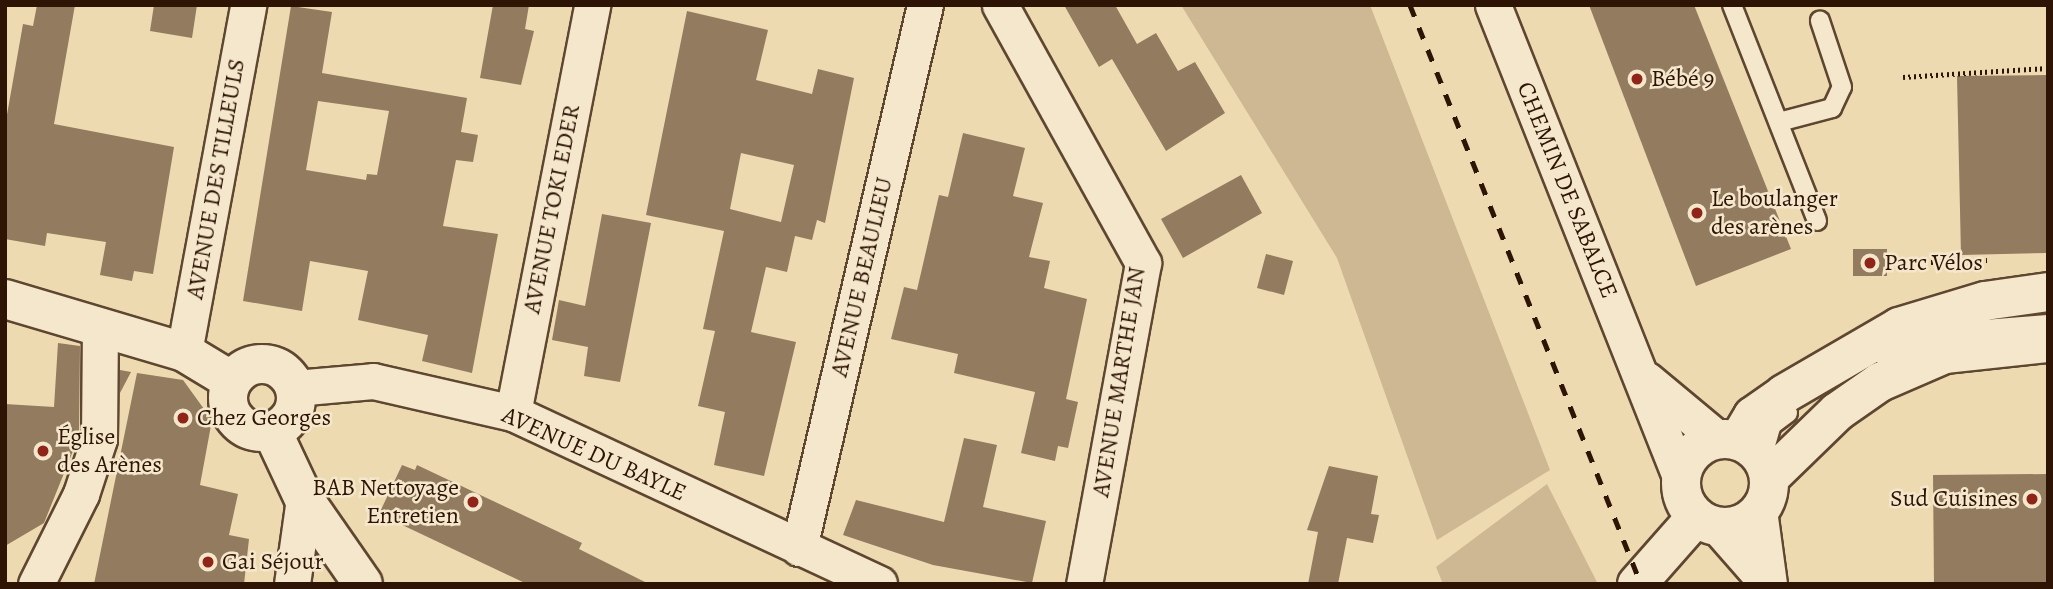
<!DOCTYPE html>
<meta charset="utf-8">
<style>
body{margin:0}
#map{position:relative;width:2053px;height:589px;overflow:hidden;background:#eedab0;font-family:Alegreya,serif}
div>[style]{position:absolute}
.green>*{inset:0;background:#cdb893}
.building>*{inset:0;background:#927b5e}
.path>*{height:4.5px;margin-top:-2.25px;transform-origin:0;background:repeating-linear-gradient(90deg,#2e1405 0 2px,transparent 0 5.5px)}
.roads{filter:drop-shadow(2px 0 #5e4630) drop-shadow(-2px 0 #5e4630) drop-shadow(0 2px #5e4630) drop-shadow(0 -2px #5e4630)}
.lane>*{height:18px;margin:-9px;padding:0 9px;transform-origin:9px;border-radius:9px;background:#f4e7cc}
.street>*{height:35px;margin:-17.5px;padding:0 17.5px;transform-origin:17.5px;border-radius:17.5px;background:#f4e7cc}
.secondary>*{height:38px;margin:-19px;padding:0 19px;transform-origin:19px;border-radius:19px;background:#f4e7cc}
.secondary>.ring{margin:-19px;padding:0;box-sizing:content-box;background:none;border:38px solid #f4e7cc;border-radius:50%}
.rail>*{height:5px;margin-top:-2.5px;transform-origin:0;background:repeating-linear-gradient(90deg,#2e1405 0 12px,transparent 0 24px)}
.dots>*{width:19px;height:19px;translate:-50% -50%;box-sizing:border-box;border:4px solid #f4e7cc;border-radius:50%}
span{translate:-50% -50%;white-space:nowrap;text-align:center;line-height:1.15;-webkit-text-stroke:5px #f4e7cc;paint-order:stroke}
.poi-label{font-size:24px;color:#2e1405}
.left{translate:0 -50%;text-align:left}
.right{translate:-100% -50%;text-align:right}
.street-label{font-size:24px;color:#2e1405}
.frame{position:absolute;inset:0;border:7px solid #2e1405;pointer-events:none}
</style>
<div id="map">
<div class="green">
<i style="clip-path:polygon(1181px 5px,1370px 5px,1550px 470px,1437px 540px,1337px 258px)"></i>
<i style="clip-path:polygon(1547px 484px,1598px 584px,1443px 584px,1436px 567px)"></i>
</div>
<div class="building">
<i style="clip-path:polygon(37px 5px,75px 5px,54px 124px,174px 147px,153px 274px,134px 271px,132px 281px,100px 275px,106px 242px,47px 233px,45px 246px,5px 239px,5px 126px,23px 24px,33px 26px)"></i>
<i style="clip-path:polygon(154px 5px,197px 5px,192px 38px,150px 31px)"></i>
<i style="clip-path:polygon(493px 5px,529px 5px,525px 29px,534px 31px,521px 85px,480px 78px)"></i>
<i style="clip-path:polygon(1064px 5px,1115px 5px,1137px 44px,1156px 33px,1178px 71px,1195px 62px,1225px 113px,1166px 151px,1112px 59px,1099px 67px)"></i>
<i style="clip-path:polygon(1589px 5px,1694px 5px,1791px 249px,1696px 286px)"></i>
<i style="clip-path:polygon(evenodd,291px 6px,332px 12px,322px 73px,467px 98px,461px 132px,478px 135px,473px 162px,456px 160px,443px 226px,498px 234px,472px 373px,422px 361px,428px 335px,358px 320px,368px 271px,310px 261px,302px 311px,243px 301px,291px 6px,318px 101px,389px 111px,377px 175px,367px 174px,366px 180px,306px 170px,318px 101px)"></i>
<i style="clip-path:polygon(evenodd,687px 11px,768px 30px,756px 80px,812px 94px,818px 69px,854px 78px,825px 223px,817px 220px,812px 240px,795px 236px,787px 272px,766px 267px,751px 332px,796px 342px,764px 476px,714px 465px,725px 412px,698px 406px,715px 331px,703px 329px,724px 231px,646px 215px,687px 11px,741px 153px,794px 165px,781px 222px,730px 209px,741px 153px)"></i>
<i style="clip-path:polygon(2048px 75px,2048px 253px,1961px 255px,1957px 76px)"></i>
<i style="clip-path:polygon(963px 133px,1025px 148px,1013px 196px,1043px 203px,1029px 257px,1050px 261px,1044px 288px,1087px 299px,1066px 399px,1078px 402px,1068px 448px,1058px 446px,1055px 461px,1021px 453px,1035px 392px,954px 373px,958px 354px,891px 339px,904px 287px,917px 290px,939px 195px,948px 197px)"></i>
<i style="clip-path:polygon(1241px 175px,1262px 213px,1183px 258px,1161px 219px)"></i>
<i style="clip-path:polygon(602px 214px,651px 223px,620px 382px,584px 376px,588px 347px,552px 340px,559px 300px,585px 306px)"></i>
<i style="clip-path:polygon(1853px 249px,1887px 249px,1887px 276px,1853px 276px)"></i>
<i style="clip-path:polygon(1266px 254px,1293px 261px,1284px 295px,1257px 288px)"></i>
<i style="clip-path:polygon(58px 343px,80px 346px,79px 436px,44px 523px,5px 546px,5px 404px,54px 407px)"></i>
<i style="clip-path:polygon(120px 370px,131px 372px,120px 393px)"></i>
<i style="clip-path:polygon(137px 373px,183px 380px,212px 420px,200px 485px,238px 494px,229px 535px,249px 539px,244px 584px,94px 584px)"></i>
<i style="clip-path:polygon(964px 438px,997px 445px,983px 507px,1046px 521px,1032px 583px,933px 565px,843px 535px,856px 500px,944px 522px)"></i>
<i style="clip-path:polygon(402px 465px,415px 470px,417px 465px,582px 543px,579px 549px,649px 584px,527px 584px,379px 514px)"></i>
<i style="clip-path:polygon(1329px 466px,1378px 476px,1371px 514px,1379px 515px,1373px 543px,1347px 538px,1338px 584px,1308px 584px,1318px 532px,1307px 530px)"></i>
<i style="clip-path:polygon(2048px 474px,2048px 584px,1934px 584px,1933px 475px)"></i>
</div>
<div class="path">
<i style="left:1903px;top:77px;width:145px;rotate:-3.6deg"></i>
<i style="left:1931px;top:262px;width:56px;rotate:-2deg"></i>
</div>
<div class="roads">
<div class="lane">
<i style="left:1732px;top:5px;width:232px;rotate:68.5deg"></i>
<i style="left:1779px;top:122px;width:55px;rotate:-14.8deg"></i>
<i style="left:1832px;top:108px;width:23px;rotate:-65deg"></i>
<i style="left:1842px;top:87px;width:70px;rotate:-108.4deg"></i>
<i style="left:1884px;top:356px;width:67px;rotate:-20.9deg"></i>
<i style="left:1947px;top:332px;width:101px;rotate:-4.5deg"></i>
<i style="left:1762px;top:459px;width:35px;rotate:-74deg"></i>
<i style="left:1772px;top:425px;width:20px;rotate:-37deg"></i>
</div>
<div class="street">
<i style="left:1000px;top:5px;width:295px;rotate:61deg"></i>
<i style="left:1143px;top:263px;width:326px;rotate:100.4deg"></i>
<i style="left:1493px;top:5px;width:510px;rotate:68.37deg"></i>
<i style="left:184px;top:352px;width:353px;rotate:-79.5deg"></i>
<i style="left:1647px;top:380px;width:92px;rotate:39.7deg"></i>
<i style="left:295px;top:388px;width:78px;rotate:-5.1deg"></i>
<i style="left:373px;top:381px;width:144px;rotate:12.9deg"></i>
<i style="left:513px;top:413px;width:404px;rotate:25deg"></i>
<i style="left:513px;top:413px;width:416px;rotate:-79deg"></i>
<i style="left:1759px;top:510px;width:75px;rotate:82.3deg"></i>
<i style="left:1718px;top:527px;width:76px;rotate:48.7deg"></i>
<i style="left:799px;top:548px;width:557px;rotate:-76.94deg"></i>
<i style="left:36px;top:584px;width:101px;rotate:-63.4deg"></i>
<i style="left:81px;top:494px;width:58px;rotate:-71.9deg"></i>
<i style="left:99px;top:439px;width:112px;rotate:-89.5deg"></i>
<i style="left:292px;top:584px;width:86px;rotate:-82deg"></i>
</div>
<div class="secondary">
<i style="left:5px;top:299px;width:187px;rotate:16.5deg"></i>
<i style="left:184px;top:352px;width:56px;rotate:31.1deg"></i>
<i class="ring" style="left:228px;top:364px;width:30px;height:30px"></i>
<i style="left:272px;top:431px;width:75px;rotate:64.8deg"></i>
<i style="left:304px;top:499px;width:103px;rotate:55.2deg"></i>
<i class="ring" style="left:1681px;top:439px;width:50px;height:50px"></i>
<i style="left:1738px;top:441px;width:29px;rotate:-59deg"></i>
<i style="left:1753px;top:416px;width:38px;rotate:-35deg"></i>
<i style="left:1784px;top:394px;width:133px;rotate:-30.2deg"></i>
<i style="left:1899px;top:327px;width:90px;rotate:-16.8deg"></i>
<i style="left:1985px;top:301px;width:64px;rotate:-8.1deg"></i>
<i style="left:1769px;top:478px;width:95px;rotate:-44.1deg"></i>
<i style="left:1837px;top:412px;width:52px;rotate:-34.9deg"></i>
<i style="left:1880px;top:382px;width:71px;rotate:-23.3deg"></i>
<i style="left:1945px;top:354px;width:104px;rotate:-6.1deg"></i>
<i style="left:1637px;top:584px;width:89px;rotate:-48.6deg"></i>
</div>
</div>
<div class="rail">
<i style="left:1410px;top:5px;width:623px;rotate:68.25deg"></i>
</div>
<div class="dots">
<i style="left:1637px;top:79px;background:#8f2418"></i>
<i style="left:1697px;top:213px;background:#8f2418"></i>
<i style="left:1870px;top:263px;background:#8f2418"></i>
<i style="left:183px;top:418px;background:#8f2418"></i>
<i style="left:43px;top:451px;background:#8f2418"></i>
<i style="left:2032px;top:499px;background:#8f2418"></i>
<i style="left:473px;top:502px;background:#8f2418"></i>
<i style="left:208px;top:562px;background:#8f2418"></i>
</div>
<div class="poi-label">
<span class="left" style="left:1651px;top:79px">Bébé 9</span>
<span class="left" style="left:1711px;top:213px">Le boulanger<br>des arènes</span>
<span class="left" style="left:1884px;top:263px">Parc Vélos</span>
<span class="left" style="left:197px;top:418px">Chez Georges</span>
<span class="left" style="left:57px;top:451px">Église<br>des Arènes</span>
<span class="right" style="left:459px;top:502px">BAB Nettoyage<br>Entretien</span>
<span class="right" style="left:2018px;top:499px">Sud Cuisines</span>
<span class="left" style="left:222px;top:562px">Gai Séjour</span>
</div>
<div class="street-label">
<span style="left:216px;top:179px;rotate:-80deg">AVENUE DES TILLEULS</span>
<span style="left:1567px;top:190px;rotate:68deg">CHEMIN DE SABALCE</span>
<span style="left:552px;top:209px;rotate:-79deg">AVENUE TOKI EDER</span>
<span style="left:862px;top:277px;rotate:-77deg">AVENUE BEAULIEU</span>
<span style="left:1119px;top:382px;rotate:-81deg">AVENUE MARTHE JAN</span>
<span style="left:594px;top:454px;rotate:24deg">AVENUE DU BAYLE</span>
</div>
<div class="frame"></div>
</div>
